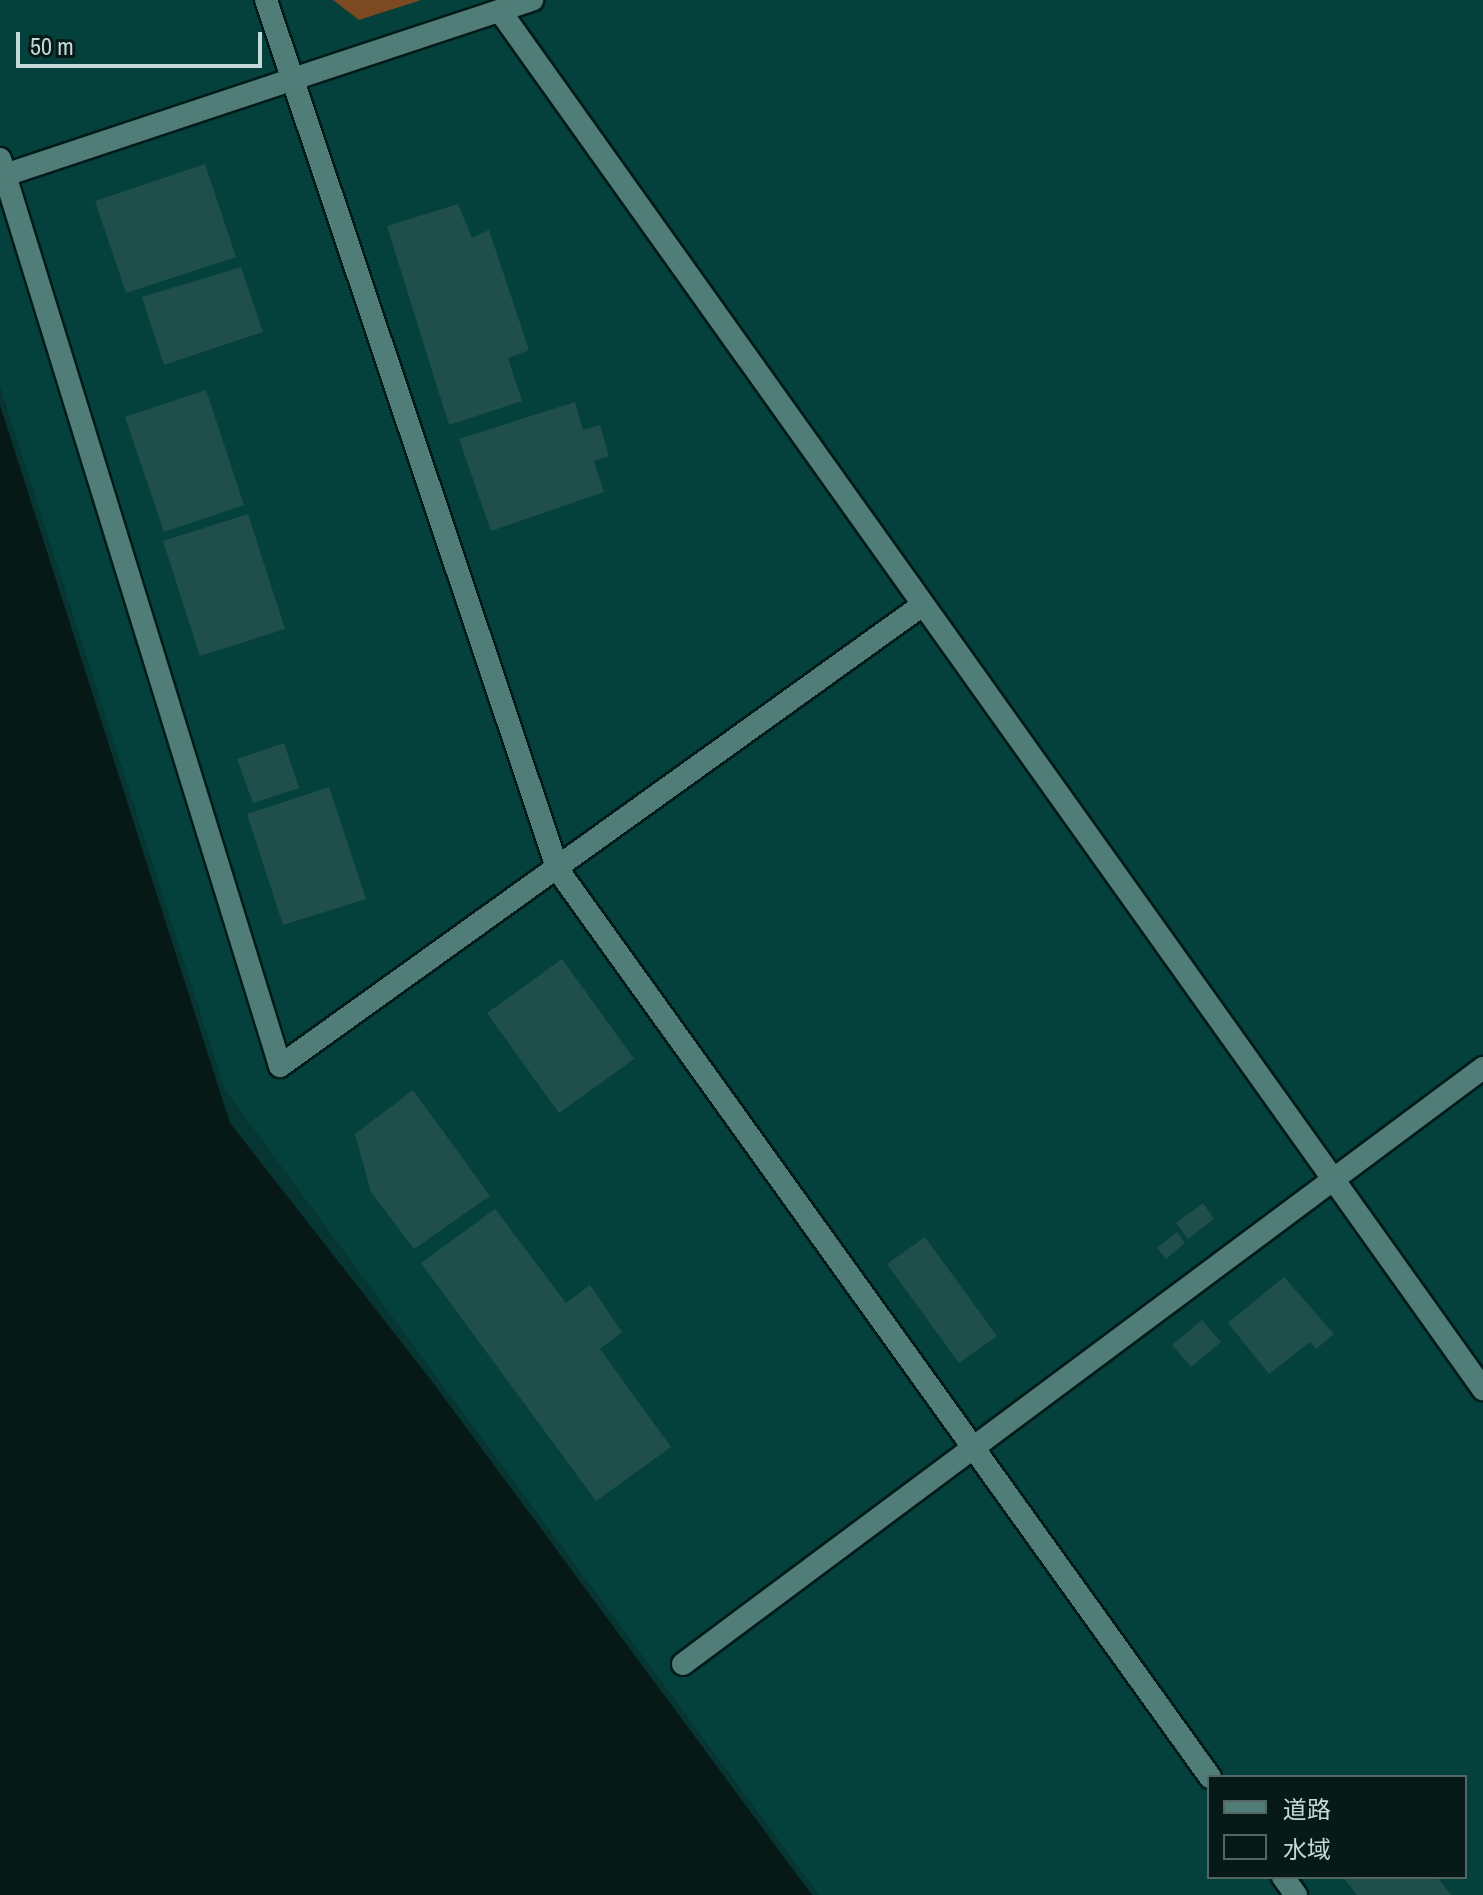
<!DOCTYPE html>
<meta charset="utf-8">
<style>
body{margin:0}
#map{position:relative;width:1483px;height:1895px;overflow:hidden;background:#063532;font-family:"Archivo Narrow","Noto Sans JP",sans-serif}
div>[style]{position:absolute}
.built>*{inset:0;background:#04413d}
.green>*{inset:0;background:#7b4922}
.water>*{inset:0;background:#061917}
.building>*{inset:0;background:#204e4a}
.roads{filter:drop-shadow(2px 0 #001b19) drop-shadow(-2px 0 #001b19) drop-shadow(0 2px #001b19) drop-shadow(0 -2px #001b19)}
.minor>*{height:22px;margin:-11px;padding:0 11px;transform-origin:11px;border-radius:11px;background:#517d78}
.tertiary>*{height:22px;margin:-11px;padding:0 11px;transform-origin:11px;border-radius:11px;background:#517d78}
span{translate:-50% -50%;white-space:nowrap;text-align:center;line-height:1.15;-webkit-text-stroke:6px #081a18;paint-order:stroke}
.legend{position:absolute;left:1207px;top:1775px;width:260px;height:104px;box-sizing:border-box;background:#081a18;border:2px solid #536664;margin:0;padding:10px 14px;list-style:none;font-size:24px;color:#c3d9d7}
.legend li{display:flex;align-items:center;gap:16px;height:40px}
.legend b{width:40px;border:2px solid #536664}
.scale{position:absolute;left:16px;top:32px;width:246px;height:36px;box-sizing:border-box;border:4px solid #c3d9d7;border-top:0;padding-left:10px;font-size:24px;line-height:28px;white-space:nowrap;color:#c3d9d7;-webkit-text-stroke:6px #081a18;paint-order:stroke}
</style>
<div id="map">
<div class="built">
<i style="clip-path:polygon(evenodd,0 0,1483px 0,1483px 1895px,819px 1895px,225px 1090px,0 386px,0 0,1209px 1777px,1465px 1777px,1465px 1877px,1209px 1877px,1209px 1777px)"></i>
</div>
<div class="green">
<i style="clip-path:polygon(333px 0,421px 0,359px 20px)"></i>
</div>
<div class="water">
<i style="clip-path:polygon(0 405px,230px 1123px,431px 1380px,812px 1895px,0 1895px)"></i>
</div>
<div class="building">
<i style="clip-path:polygon(205px 164px,236px 257px,126px 293px,95px 201px)"></i>
<i style="clip-path:polygon(458px 204px,472px 238px,489px 230px,529px 350px,508px 358px,522px 401px,449px 425px,387px 226px)"></i>
<i style="clip-path:polygon(241px 267px,263px 332px,164px 365px,142px 297px)"></i>
<i style="clip-path:polygon(206px 390px,244px 505px,164px 532px,125px 417px)"></i>
<i style="clip-path:polygon(575px 402px,583px 430px,600px 425px,609px 456px,594px 461px,604px 492px,491px 531px,459px 439px)"></i>
<i style="clip-path:polygon(248px 514px,285px 629px,200px 656px,163px 541px)"></i>
<i style="clip-path:polygon(284px 743px,299px 788px,253px 803px,237px 759px)"></i>
<i style="clip-path:polygon(329px 787px,366px 899px,283px 925px,247px 814px)"></i>
<i style="clip-path:polygon(562px 959px,634px 1059px,559px 1113px,487px 1013px)"></i>
<i style="clip-path:polygon(413px 1090px,490px 1196px,414px 1249px,371px 1192px,355px 1134px)"></i>
<i style="clip-path:polygon(1203px 1203px,1214px 1219px,1188px 1239px,1176px 1223px)"></i>
<i style="clip-path:polygon(495px 1209px,566px 1303px,590px 1285px,622px 1332px,600px 1349px,671px 1447px,596px 1501px,421px 1263px)"></i>
<i style="clip-path:polygon(1177px 1232px,1185px 1243px,1166px 1259px,1157px 1248px)"></i>
<i style="clip-path:polygon(925px 1237px,997px 1336px,959px 1363px,887px 1264px)"></i>
<i style="clip-path:polygon(1284px 1277px,1334px 1334px,1316px 1349px,1310px 1342px,1269px 1374px,1228px 1323px)"></i>
<i style="clip-path:polygon(1202px 1320px,1221px 1342px,1191px 1367px,1172px 1345px)"></i>
<i style="clip-path:polygon(1343px 1877px,1437px 1877px,1451px 1895px,1357px 1895px)"></i>
</div>
<div class="roads">
<div class="minor">
<i style="left:266px;top:0;width:918px;rotate:71.45deg"></i>
<i style="left:558px;top:870px;width:1117px;rotate:54.29deg"></i>
<i style="left:0;top:159px;width:949px;rotate:72.84deg"></i>
<i style="left:280px;top:1066px;width:789px;rotate:-35.66deg"></i>
<i style="left:5px;top:175px;width:304px;rotate:-18.4deg"></i>
<i style="left:683px;top:1664px;width:998px;rotate:-36.69deg"></i>
<i style="left:1283px;top:1877px;width:22px;rotate:54deg"></i>
</div>
<div class="tertiary">
<i style="left:500px;top:11px;width:1693px;rotate:54.5deg"></i>
<i style="left:293px;top:79px;width:252px;rotate:-18.3deg"></i>
</div>
</div>
<ul class="legend">
<li><b style="height:10px;background:#517d78"></b>道路</li>
<li><b style="height:22px;background:#061917"></b>水域</li>
</ul>
<div class="scale">50 m</div>
</div>
